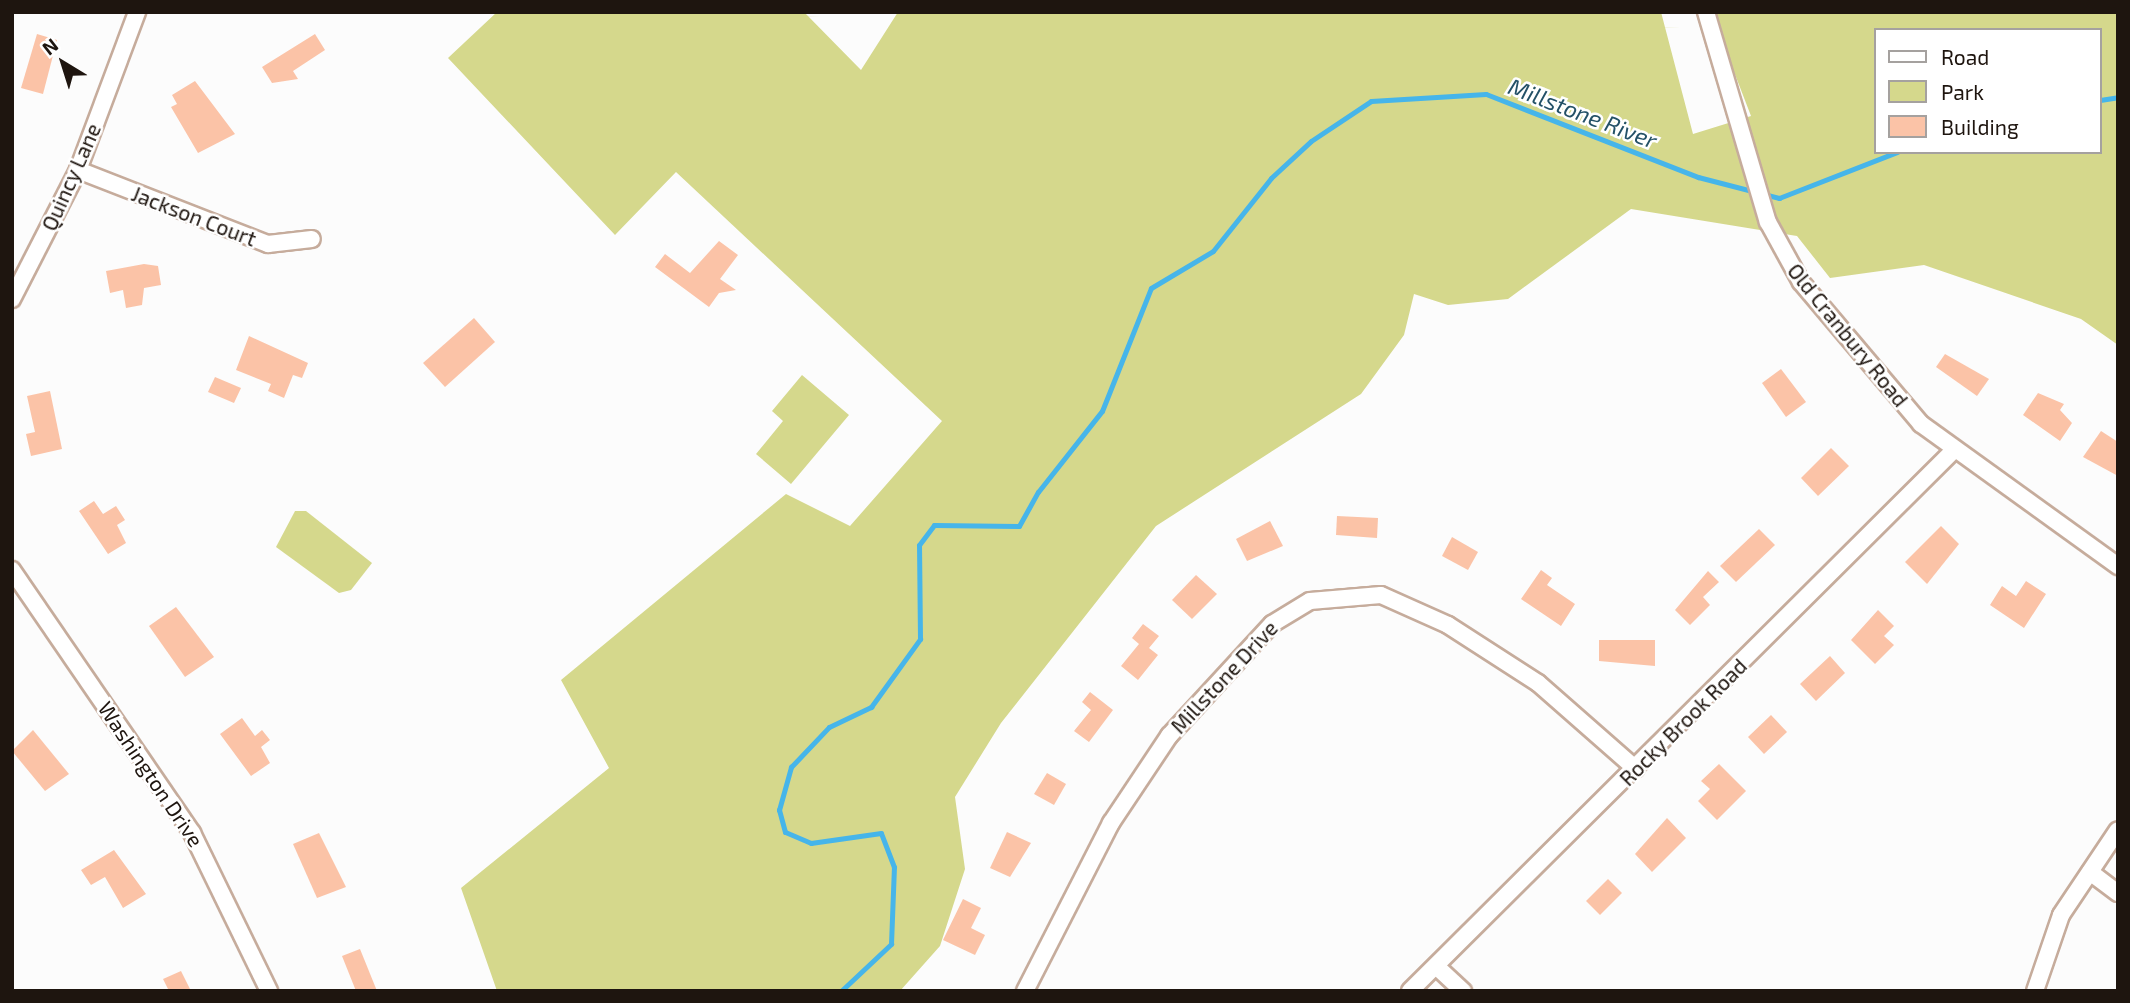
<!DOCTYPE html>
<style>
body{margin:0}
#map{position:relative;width:2130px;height:1003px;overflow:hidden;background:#fcfcfc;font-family:"Exo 2",sans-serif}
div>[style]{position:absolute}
.green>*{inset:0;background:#d5d88c}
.stream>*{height:5px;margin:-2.5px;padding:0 2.5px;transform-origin:2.5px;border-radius:2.5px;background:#46b5ea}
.building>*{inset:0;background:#fbc3a7}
.roads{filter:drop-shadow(2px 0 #c6ac9c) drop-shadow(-2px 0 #c6ac9c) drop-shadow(0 2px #c6ac9c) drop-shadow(0 -2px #c6ac9c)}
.minor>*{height:16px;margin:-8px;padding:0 8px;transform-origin:8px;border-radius:8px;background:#fff}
span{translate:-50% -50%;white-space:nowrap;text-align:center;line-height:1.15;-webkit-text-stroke:5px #fff;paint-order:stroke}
.street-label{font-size:21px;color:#1e150f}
.water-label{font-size:23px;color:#245167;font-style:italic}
.frame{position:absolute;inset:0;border:14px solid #1e150f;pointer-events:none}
.legend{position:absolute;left:1874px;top:28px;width:228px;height:126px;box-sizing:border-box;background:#fff;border:2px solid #a5a19f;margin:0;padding:9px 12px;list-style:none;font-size:21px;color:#1e150f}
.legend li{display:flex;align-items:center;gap:14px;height:35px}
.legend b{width:35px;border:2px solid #a5a19f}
.north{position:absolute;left:28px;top:28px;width:70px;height:70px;-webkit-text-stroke:5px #fff;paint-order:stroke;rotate:322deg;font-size:19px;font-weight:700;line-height:28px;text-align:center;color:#1e150f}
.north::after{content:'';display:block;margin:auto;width:24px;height:32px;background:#1e150f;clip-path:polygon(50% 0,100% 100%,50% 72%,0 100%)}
</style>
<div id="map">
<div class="green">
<i style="clip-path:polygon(evenodd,497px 12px,804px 12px,861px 70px,898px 12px,1661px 12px,1693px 134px,1751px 116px,1711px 12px,2118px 12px,2118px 345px,2081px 319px,1924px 265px,1830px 278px,1797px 236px,1631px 209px,1508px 299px,1448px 305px,1414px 294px,1404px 335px,1361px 394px,1156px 526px,1001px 723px,955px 797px,965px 869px,940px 946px,900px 991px,497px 991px,461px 888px,609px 768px,561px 680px,786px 494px,850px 526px,942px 421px,676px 172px,615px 235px,448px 58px,497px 12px,1876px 30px,2100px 30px,2100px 152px,1876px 152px,1876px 30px)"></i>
<i style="clip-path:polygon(802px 375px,849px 415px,791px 484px,756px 454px,783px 421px,772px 411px)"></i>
<i style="clip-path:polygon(295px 511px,306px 511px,372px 563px,351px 590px,339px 593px,276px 547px)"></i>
</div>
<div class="stream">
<i style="left:2100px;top:100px;width:18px;rotate:-9deg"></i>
<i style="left:841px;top:991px;width:69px;rotate:-43.2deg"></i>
<i style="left:891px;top:944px;width:77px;rotate:-87.8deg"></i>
<i style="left:894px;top:867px;width:36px;rotate:-111deg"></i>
<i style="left:881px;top:833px;width:71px;rotate:171.9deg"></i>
<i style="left:811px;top:843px;width:28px;rotate:-157deg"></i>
<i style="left:785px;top:832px;width:23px;rotate:-105deg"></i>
<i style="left:779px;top:810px;width:45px;rotate:-74.4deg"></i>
<i style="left:791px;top:767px;width:55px;rotate:-46.5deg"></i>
<i style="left:829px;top:727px;width:47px;rotate:-25.5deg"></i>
<i style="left:871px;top:707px;width:84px;rotate:-54.2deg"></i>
<i style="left:920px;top:639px;width:94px;rotate:-90.6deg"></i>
<i style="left:919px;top:545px;width:25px;rotate:-53deg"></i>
<i style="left:934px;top:525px;width:85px;rotate:0.7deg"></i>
<i style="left:1019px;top:526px;width:39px;rotate:-61deg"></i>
<i style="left:1038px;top:492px;width:103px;rotate:-51.7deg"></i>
<i style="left:1102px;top:411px;width:132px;rotate:-68.3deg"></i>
<i style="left:1151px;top:288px;width:72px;rotate:-30.8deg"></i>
<i style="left:1213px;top:251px;width:93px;rotate:-51.5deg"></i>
<i style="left:1271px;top:178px;width:54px;rotate:-42.8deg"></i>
<i style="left:1311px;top:141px;width:72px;rotate:-33.7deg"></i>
<i style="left:1371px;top:101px;width:115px;rotate:-3.5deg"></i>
<i style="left:1486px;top:94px;width:228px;rotate:21.4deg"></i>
<i style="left:1698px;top:177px;width:84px;rotate:14.5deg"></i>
<i style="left:1779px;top:198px;width:127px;rotate:-21.3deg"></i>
</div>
<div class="building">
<i style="clip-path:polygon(37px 34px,57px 40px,43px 94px,21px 88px)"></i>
<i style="clip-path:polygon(315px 34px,325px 50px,293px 71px,298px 79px,272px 83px,262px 67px)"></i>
<i style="clip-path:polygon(195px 81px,235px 134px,198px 153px,171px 107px,177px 104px,172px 95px)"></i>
<i style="clip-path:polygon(719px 241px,738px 255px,720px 279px,736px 290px,719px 293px,709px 307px,655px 267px,665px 254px,690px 273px)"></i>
<i style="clip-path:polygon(144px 264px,158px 266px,161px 285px,144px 288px,142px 305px,126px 308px,123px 290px,110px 293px,106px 271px)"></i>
<i style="clip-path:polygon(474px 318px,495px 342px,445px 387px,423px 363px)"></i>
<i style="clip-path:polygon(249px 336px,308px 363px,302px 378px,293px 375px,284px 398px,268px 391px,271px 384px,236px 370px)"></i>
<i style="clip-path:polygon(1945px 354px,1989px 379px,1977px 396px,1936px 367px)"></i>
<i style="clip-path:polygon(1781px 369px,1806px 402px,1786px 417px,1762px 383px)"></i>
<i style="clip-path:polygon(215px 377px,241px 388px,234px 403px,208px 392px)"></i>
<i style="clip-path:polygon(50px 391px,62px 449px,31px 456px,26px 434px,35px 432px,27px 396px)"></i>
<i style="clip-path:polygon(2038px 393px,2064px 404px,2060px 410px,2072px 423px,2060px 441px,2023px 415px)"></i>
<i style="clip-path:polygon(2101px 431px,2118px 442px,2118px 476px,2083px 457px)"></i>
<i style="clip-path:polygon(1831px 448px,1849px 466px,1818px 496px,1801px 478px)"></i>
<i style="clip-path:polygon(94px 501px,103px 514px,116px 506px,125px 520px,117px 525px,126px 543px,108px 554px,79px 511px)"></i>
<i style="clip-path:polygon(1337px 516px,1378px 518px,1377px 538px,1336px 535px)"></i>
<i style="clip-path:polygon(1270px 521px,1283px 546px,1247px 561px,1236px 539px)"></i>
<i style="clip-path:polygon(1941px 526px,1959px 544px,1927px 584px,1905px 562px)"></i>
<i style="clip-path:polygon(1759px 529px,1775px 545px,1736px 582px,1720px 566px)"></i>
<i style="clip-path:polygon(1452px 537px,1478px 552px,1468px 570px,1442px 556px)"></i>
<i style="clip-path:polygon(1541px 570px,1552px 578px,1547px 585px,1575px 604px,1561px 626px,1521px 599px)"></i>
<i style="clip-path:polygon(1708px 571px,1719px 582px,1703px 597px,1710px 605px,1690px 625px,1675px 610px)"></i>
<i style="clip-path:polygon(1196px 575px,1217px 594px,1192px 619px,1172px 600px)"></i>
<i style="clip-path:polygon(2026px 581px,2046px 594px,2024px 628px,1990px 605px,2002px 586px,2016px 596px)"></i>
<i style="clip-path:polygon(176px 607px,214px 657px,185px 677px,149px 626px)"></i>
<i style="clip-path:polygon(1878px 610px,1894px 626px,1884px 636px,1894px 645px,1875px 664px,1851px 640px)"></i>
<i style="clip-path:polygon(1143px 624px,1159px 636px,1149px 648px,1158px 655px,1138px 680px,1121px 666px,1139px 644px,1132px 638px)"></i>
<i style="clip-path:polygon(1599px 640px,1655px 640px,1655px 666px,1599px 661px)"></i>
<i style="clip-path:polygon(1830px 656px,1845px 673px,1816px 701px,1800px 684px)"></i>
<i style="clip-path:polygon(1090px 692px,1113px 710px,1089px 742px,1074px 731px,1091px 710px,1082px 702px)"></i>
<i style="clip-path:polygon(1771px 715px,1787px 732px,1764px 754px,1748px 737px)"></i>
<i style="clip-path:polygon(242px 718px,255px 736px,262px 730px,270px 740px,261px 747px,270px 763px,251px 776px,220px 734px)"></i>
<i style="clip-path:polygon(33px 730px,69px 774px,45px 791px,12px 751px)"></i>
<i style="clip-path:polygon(1719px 764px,1746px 791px,1717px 820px,1698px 801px,1710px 789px,1701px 781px)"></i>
<i style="clip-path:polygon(1047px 773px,1066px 784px,1054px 805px,1034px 794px)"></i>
<i style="clip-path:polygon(1667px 818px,1686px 838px,1652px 872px,1635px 854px)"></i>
<i style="clip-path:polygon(1007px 832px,1031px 843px,1010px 877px,990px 868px)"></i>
<i style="clip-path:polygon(319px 833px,346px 887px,317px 898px,293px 844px)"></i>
<i style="clip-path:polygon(114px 850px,146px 894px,123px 908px,105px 877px,91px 885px,81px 870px)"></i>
<i style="clip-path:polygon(1608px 879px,1622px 893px,1600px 915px,1586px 901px)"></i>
<i style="clip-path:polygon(963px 899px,981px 908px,971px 928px,985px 935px,975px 955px,943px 940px)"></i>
<i style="clip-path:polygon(360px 949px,377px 991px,356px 991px,342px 956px)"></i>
<i style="clip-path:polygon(181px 971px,191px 991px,169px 991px,163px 979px)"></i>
</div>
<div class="roads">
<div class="minor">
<i style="left:1706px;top:12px;width:219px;rotate:73.6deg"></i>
<i style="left:1768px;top:222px;width:68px;rotate:61.2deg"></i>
<i style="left:1801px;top:282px;width:186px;rotate:49.8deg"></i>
<i style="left:1921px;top:424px;width:243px;rotate:35.8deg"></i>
<i style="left:78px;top:170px;width:204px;rotate:21.3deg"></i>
<i style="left:268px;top:244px;width:44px;rotate:-6.5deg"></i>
<i style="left:12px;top:299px;width:145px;rotate:-62.9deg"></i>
<i style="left:78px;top:170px;width:169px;rotate:-69.5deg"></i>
<i style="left:12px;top:570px;width:319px;rotate:55.6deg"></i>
<i style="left:192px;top:833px;width:176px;rotate:64deg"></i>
<i style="left:2090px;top:872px;width:35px;rotate:37deg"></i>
<i style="left:1436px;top:966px;width:37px;rotate:43deg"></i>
<i style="left:1025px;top:991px;width:189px;rotate:-62.9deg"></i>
<i style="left:1111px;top:823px;width:105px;rotate:-56.3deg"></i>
<i style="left:1169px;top:736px;width:152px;rotate:-47.4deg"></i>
<i style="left:1272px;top:624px;width:44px;rotate:-31.2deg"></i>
<i style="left:1310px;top:601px;width:71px;rotate:-4.8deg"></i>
<i style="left:1381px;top:595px;width:73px;rotate:24.1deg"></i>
<i style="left:1448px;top:625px;width:107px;rotate:32.8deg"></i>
<i style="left:1538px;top:683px;width:130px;rotate:41.3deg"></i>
<i style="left:1410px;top:991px;width:766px;rotate:-44.84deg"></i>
<i style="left:2035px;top:991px;width:80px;rotate:-71.1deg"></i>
<i style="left:2061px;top:915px;width:102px;rotate:-56.2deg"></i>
</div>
</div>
<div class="street-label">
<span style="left:71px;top:177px;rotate:-66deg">Quincy Lane</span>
<span style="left:194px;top:216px;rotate:21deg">Jackson Court</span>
<span style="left:1848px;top:335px;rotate:51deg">Old Cranbury Road</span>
<span style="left:1224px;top:677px;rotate:-47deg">Millstone Drive</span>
<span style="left:1683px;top:722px;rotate:-45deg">Rocky Brook Road</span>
<span style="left:151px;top:774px;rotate:56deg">Washington Drive</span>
</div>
<div class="water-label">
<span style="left:1583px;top:113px;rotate:21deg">Millstone River</span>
</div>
<div class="frame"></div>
<ul class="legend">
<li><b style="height:9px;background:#fff"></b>Road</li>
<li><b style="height:19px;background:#d5d88c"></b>Park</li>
<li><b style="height:19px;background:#fbc3a7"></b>Building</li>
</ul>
<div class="north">N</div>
</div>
